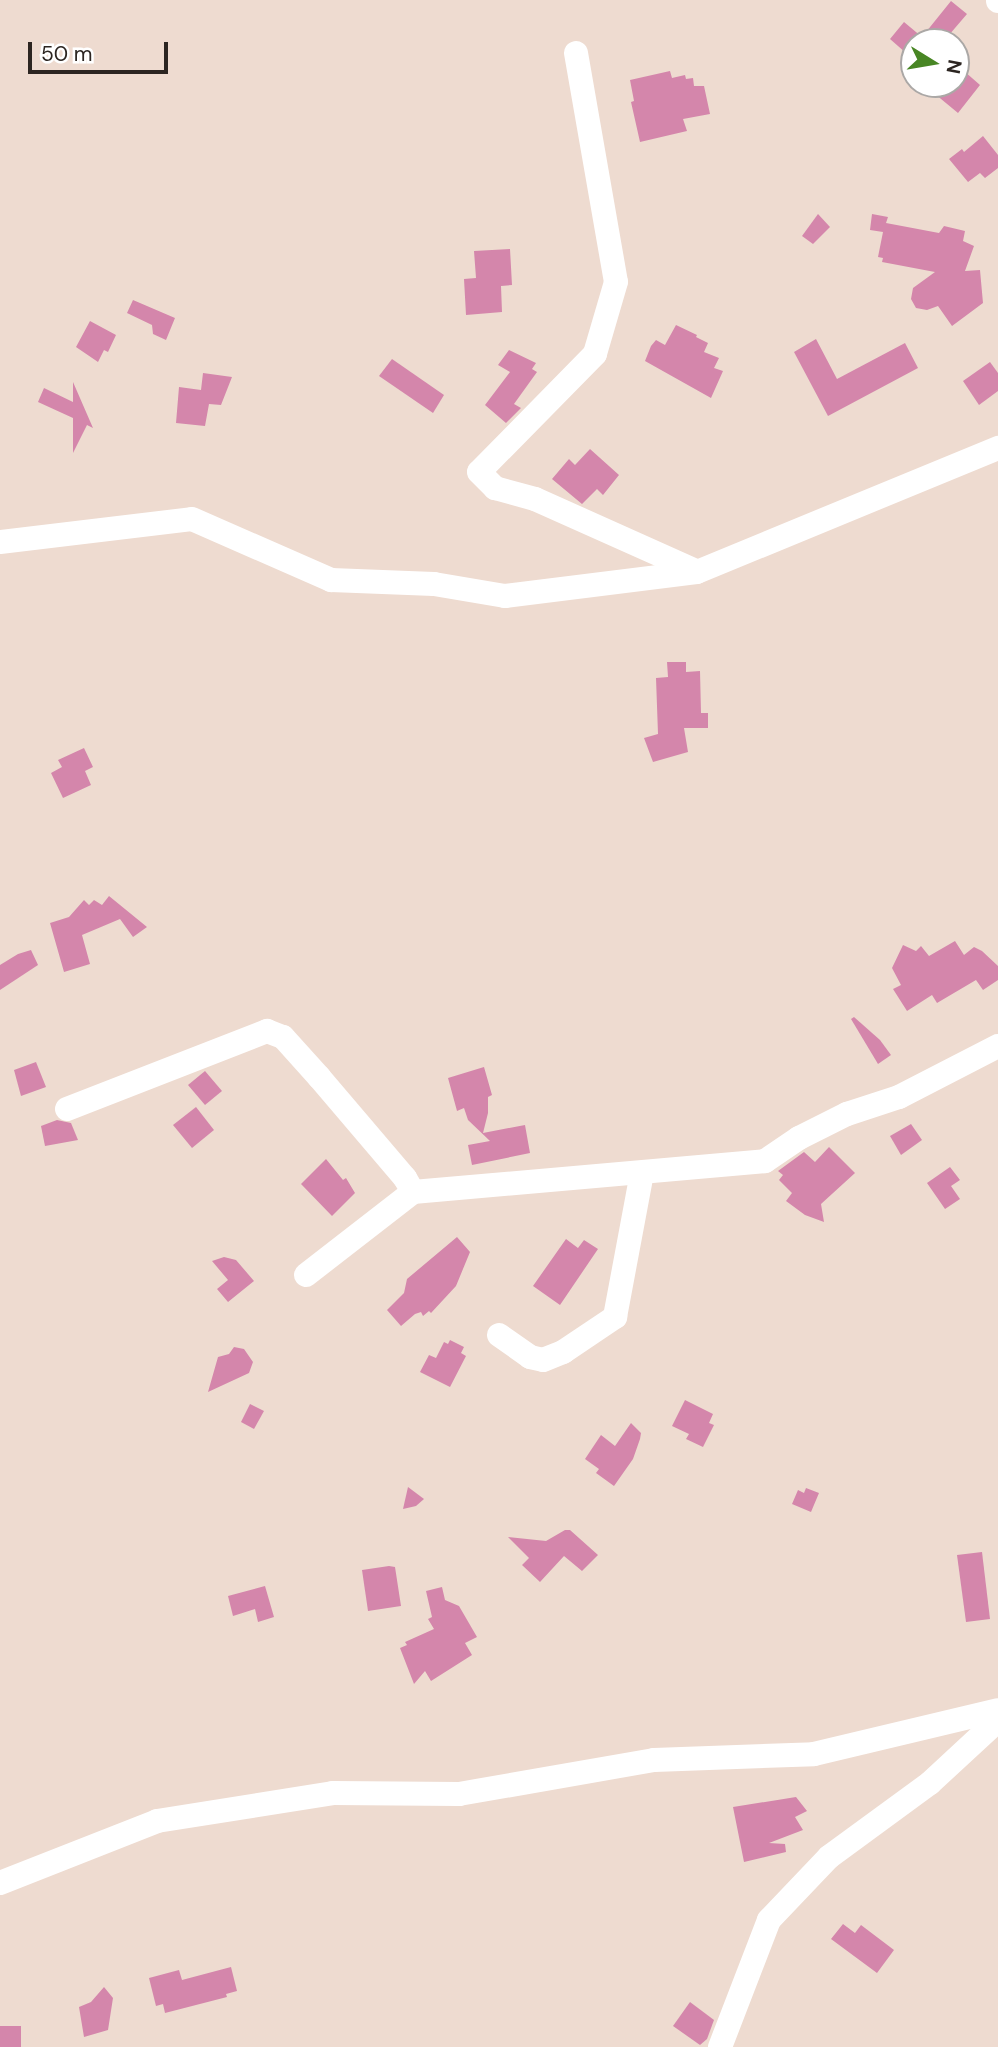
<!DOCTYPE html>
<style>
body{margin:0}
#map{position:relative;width:998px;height:2047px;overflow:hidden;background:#eedbd0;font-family:"DM Sans",sans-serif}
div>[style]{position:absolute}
.building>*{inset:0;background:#d486ab}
.minor>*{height:24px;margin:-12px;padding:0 12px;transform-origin:12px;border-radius:12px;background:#fff}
span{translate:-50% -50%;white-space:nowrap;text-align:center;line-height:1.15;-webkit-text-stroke:7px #fff;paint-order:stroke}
.north{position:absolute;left:900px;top:28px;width:70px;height:70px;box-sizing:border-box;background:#fff;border:2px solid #aba8a6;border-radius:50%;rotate:101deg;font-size:19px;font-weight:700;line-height:28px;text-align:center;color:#2c2521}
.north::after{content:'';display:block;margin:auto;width:24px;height:32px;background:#488624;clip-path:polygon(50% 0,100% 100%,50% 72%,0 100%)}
.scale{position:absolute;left:28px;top:42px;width:140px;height:32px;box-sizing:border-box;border:4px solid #2c2521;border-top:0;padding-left:9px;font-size:21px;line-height:24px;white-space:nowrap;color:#2c2521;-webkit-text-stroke:5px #fff;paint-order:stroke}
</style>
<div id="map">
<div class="building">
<i style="clip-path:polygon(951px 1px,967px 14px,943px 42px,914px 42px,914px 60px,890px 39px,904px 22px,922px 37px)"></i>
<i style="clip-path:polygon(956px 64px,980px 85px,958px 113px,935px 94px,943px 84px,956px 84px)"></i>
<i style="clip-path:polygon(670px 71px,672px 78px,685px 75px,686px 79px,693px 78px,694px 86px,704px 86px,710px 114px,683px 119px,687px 131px,640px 142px,631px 102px,634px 101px,630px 80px)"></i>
<i style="clip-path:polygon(983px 136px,998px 155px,998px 168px,985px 178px,980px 173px,968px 182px,949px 159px,962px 149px,964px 152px)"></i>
<i style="clip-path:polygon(818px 214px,830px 227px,813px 244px,802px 236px)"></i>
<i style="clip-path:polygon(872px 214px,888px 217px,886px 223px,939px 233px,944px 226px,965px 231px,963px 241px,974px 246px,965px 271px,980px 270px,983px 303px,952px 326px,938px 306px,927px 310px,916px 308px,911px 299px,913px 288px,935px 272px,882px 262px,883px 258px,878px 257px,883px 232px,870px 230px)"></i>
<i style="clip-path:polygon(510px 249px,512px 285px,501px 286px,502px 312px,466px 315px,464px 279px,476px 278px,474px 251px)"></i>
<i style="clip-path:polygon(133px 300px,175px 318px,166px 340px,153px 334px,152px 325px,127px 313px)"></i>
<i style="clip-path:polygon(90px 321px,116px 335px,108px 352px,104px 350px,98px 362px,76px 347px)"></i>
<i style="clip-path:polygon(676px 325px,697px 335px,696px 337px,708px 343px,704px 352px,719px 358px,714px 368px,723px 371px,711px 398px,645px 361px,651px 346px,656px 340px,665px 345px)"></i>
<i style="clip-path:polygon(816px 339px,837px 379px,905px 343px,918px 368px,828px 416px,794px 352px)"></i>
<i style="clip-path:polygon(509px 350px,536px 363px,532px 369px,537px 372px,514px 404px,521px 408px,506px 423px,485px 405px,510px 372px,498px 365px)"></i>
<i style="clip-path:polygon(392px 359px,444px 395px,433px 413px,379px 376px)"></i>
<i style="clip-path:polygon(990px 362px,998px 373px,998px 391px,979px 405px,963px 381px)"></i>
<i style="clip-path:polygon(203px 373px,232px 377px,221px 405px,209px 404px,205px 426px,176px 423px,179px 387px,201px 390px)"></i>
<i style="clip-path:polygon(73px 382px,93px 428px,87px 425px,73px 453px,73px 418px,38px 402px,44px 388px,73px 402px)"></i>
<i style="clip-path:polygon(590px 449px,619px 475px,603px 495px,597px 489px,582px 504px,552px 479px,569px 459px,575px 465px)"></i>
<i style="clip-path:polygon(667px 662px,686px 662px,686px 672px,700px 671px,701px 713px,708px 713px,708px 728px,684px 728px,688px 752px,653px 762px,644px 738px,658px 734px,656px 678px,668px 677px)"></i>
<i style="clip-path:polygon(84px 748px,93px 767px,85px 771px,91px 785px,63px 798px,51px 773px,62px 767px,58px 760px)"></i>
<i style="clip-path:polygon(109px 896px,147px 927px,133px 937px,120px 919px,82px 935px,90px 964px,64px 972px,50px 923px,69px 917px,84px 900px,89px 905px,94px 900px,102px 905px)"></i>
<i style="clip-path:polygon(955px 941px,964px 955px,974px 947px,982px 951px,998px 966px,998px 980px,983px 990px,976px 980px,937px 1003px,932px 995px,907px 1011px,893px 989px,901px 985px,892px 968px,903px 945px,916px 951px,921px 946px,929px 956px)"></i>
<i style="clip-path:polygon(31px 950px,38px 965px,0 990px,0 965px,18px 954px)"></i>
<i style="clip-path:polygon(854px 1017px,880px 1040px,891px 1055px,878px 1064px,851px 1019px)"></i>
<i style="clip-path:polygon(36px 1062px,46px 1087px,21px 1096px,14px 1070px)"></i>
<i style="clip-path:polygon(484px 1067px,492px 1095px,488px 1097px,488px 1113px,483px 1133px,525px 1125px,530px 1153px,472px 1165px,468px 1145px,490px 1141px,468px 1120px,464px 1108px,457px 1111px,448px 1078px)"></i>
<i style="clip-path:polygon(205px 1071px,222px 1091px,205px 1105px,188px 1085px)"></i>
<i style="clip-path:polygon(196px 1107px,214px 1130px,192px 1148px,173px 1125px)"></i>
<i style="clip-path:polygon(57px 1120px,71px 1123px,78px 1140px,45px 1146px,41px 1126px)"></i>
<i style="clip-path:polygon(911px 1124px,922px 1140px,901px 1155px,890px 1136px)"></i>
<i style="clip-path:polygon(829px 1147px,855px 1173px,821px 1204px,824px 1222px,805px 1215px,786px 1201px,792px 1193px,779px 1180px,783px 1175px,778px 1171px,804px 1152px,815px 1162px)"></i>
<i style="clip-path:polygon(326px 1159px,343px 1180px,346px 1178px,355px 1193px,332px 1216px,301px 1184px)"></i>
<i style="clip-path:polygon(950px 1167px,960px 1180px,951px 1186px,960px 1199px,945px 1209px,927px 1183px)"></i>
<i style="clip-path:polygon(457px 1237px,470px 1252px,456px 1286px,431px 1313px,429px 1311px,423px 1316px,421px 1312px,415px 1314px,401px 1326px,387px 1310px,404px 1293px,407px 1279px)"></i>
<i style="clip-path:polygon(566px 1239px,578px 1248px,584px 1240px,598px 1249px,560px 1305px,533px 1286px)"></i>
<i style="clip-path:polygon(224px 1257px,236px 1260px,254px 1281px,228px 1302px,217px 1289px,228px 1280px,212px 1261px)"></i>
<i style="clip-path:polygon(450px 1340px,464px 1347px,461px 1353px,466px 1356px,450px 1387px,420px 1372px,429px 1355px,436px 1358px,444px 1342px,448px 1344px)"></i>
<i style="clip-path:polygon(234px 1347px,244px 1349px,253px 1362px,249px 1373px,208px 1392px,218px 1357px,229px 1354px)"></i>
<i style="clip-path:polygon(685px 1400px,713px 1414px,709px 1423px,714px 1425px,703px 1447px,686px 1439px,689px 1434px,672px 1426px)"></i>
<i style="clip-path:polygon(250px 1404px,264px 1411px,254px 1429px,241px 1422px)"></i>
<i style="clip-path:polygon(631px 1423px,641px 1433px,640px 1439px,633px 1459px,614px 1486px,596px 1473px,599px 1469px,585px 1459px,601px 1435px,615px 1446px)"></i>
<i style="clip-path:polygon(408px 1487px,424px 1499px,416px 1506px,403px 1509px)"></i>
<i style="clip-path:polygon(806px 1488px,819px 1493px,811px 1512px,792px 1504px,798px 1490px,804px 1493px)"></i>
<i style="clip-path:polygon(565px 1530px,570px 1530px,598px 1555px,582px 1571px,564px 1556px,540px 1582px,522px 1565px,529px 1558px,508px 1537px,546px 1541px)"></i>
<i style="clip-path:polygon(982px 1552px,990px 1619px,966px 1622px,957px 1555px)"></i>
<i style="clip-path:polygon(389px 1566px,395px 1567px,401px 1606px,368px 1611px,362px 1570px)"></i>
<i style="clip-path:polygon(265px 1586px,274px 1617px,258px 1622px,255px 1609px,233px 1616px,228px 1596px)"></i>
<i style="clip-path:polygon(442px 1587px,445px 1600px,459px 1606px,477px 1637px,465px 1643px,472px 1655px,431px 1681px,425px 1671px,414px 1684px,400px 1648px,407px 1645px,405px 1642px,434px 1629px,428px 1619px,432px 1617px,426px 1591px)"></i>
<i style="clip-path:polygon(796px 1797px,807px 1811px,795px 1817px,803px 1830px,769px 1843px,785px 1844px,786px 1852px,744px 1862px,733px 1807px)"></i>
<i style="clip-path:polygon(843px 1924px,855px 1933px,861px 1925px,894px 1950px,877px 1973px,831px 1939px)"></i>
<i style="clip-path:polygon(231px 1967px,237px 1991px,226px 1994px,227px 1997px,165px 2013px,163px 2004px,156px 2006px,149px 1978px,179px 1970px,182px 1980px)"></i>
<i style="clip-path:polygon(104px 1987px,113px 1998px,108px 2030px,84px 2037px,79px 2007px,91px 2002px)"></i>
<i style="clip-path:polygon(690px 2002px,714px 2020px,707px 2039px,700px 2045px,673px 2026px)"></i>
<i style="clip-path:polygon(0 2026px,21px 2026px,21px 2047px,0 2047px)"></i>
</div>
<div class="minor">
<i style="left:998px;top:0;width:1px;rotate:90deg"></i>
<i style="left:576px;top:53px;width:232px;rotate:80.1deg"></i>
<i style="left:616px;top:282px;width:75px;rotate:106.3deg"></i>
<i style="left:595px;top:354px;width:165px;rotate:134.5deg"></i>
<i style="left:479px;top:472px;width:23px;rotate:45deg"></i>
<i style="left:495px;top:488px;width:41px;rotate:15.4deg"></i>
<i style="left:535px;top:499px;width:176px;rotate:24.1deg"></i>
<i style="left:0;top:542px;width:193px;rotate:-6.8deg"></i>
<i style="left:192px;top:519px;width:152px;rotate:23.7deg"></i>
<i style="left:331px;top:580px;width:103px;rotate:2.2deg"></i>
<i style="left:434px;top:584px;width:72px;rotate:9.6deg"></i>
<i style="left:505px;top:596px;width:193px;rotate:-7.1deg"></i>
<i style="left:697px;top:572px;width:326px;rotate:-22.4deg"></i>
<i style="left:67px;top:1109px;width:215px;rotate:-21.3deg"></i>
<i style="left:267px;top:1031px;width:17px;rotate:21deg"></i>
<i style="left:283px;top:1037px;width:54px;rotate:48deg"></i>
<i style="left:319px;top:1077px;width:133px;rotate:49.6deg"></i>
<i style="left:405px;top:1178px;width:16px;rotate:60deg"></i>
<i style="left:413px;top:1192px;width:353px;rotate:-5deg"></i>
<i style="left:765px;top:1161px;width:41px;rotate:-34.1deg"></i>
<i style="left:799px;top:1138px;width:54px;rotate:-26.6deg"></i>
<i style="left:847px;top:1114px;width:55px;rotate:-18.1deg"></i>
<i style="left:899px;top:1097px;width:111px;rotate:-27.3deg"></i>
<i style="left:306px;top:1275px;width:135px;rotate:-37.8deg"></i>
<i style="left:499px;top:1335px;width:38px;rotate:35deg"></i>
<i style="left:530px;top:1357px;width:13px;rotate:13deg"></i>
<i style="left:543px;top:1360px;width:22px;rotate:-22deg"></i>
<i style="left:563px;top:1352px;width:63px;rotate:-33.9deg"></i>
<i style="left:615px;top:1317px;width:147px;rotate:-79.4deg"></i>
<i style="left:0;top:1883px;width:169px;rotate:-21.5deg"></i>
<i style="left:157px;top:1821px;width:178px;rotate:-9deg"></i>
<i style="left:333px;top:1793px;width:126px;rotate:0.5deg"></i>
<i style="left:459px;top:1794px;width:198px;rotate:-9.9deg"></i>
<i style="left:654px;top:1760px;width:160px;rotate:-2.1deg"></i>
<i style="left:814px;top:1754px;width:189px;rotate:-13.4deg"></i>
<i style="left:720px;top:2047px;width:136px;rotate:-68.9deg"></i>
<i style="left:769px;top:1920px;width:87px;rotate:-46.4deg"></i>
<i style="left:829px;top:1857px;width:125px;rotate:-36.2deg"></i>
<i style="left:930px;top:1783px;width:93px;rotate:-42.8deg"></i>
</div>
<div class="north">N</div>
<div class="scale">50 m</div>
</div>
